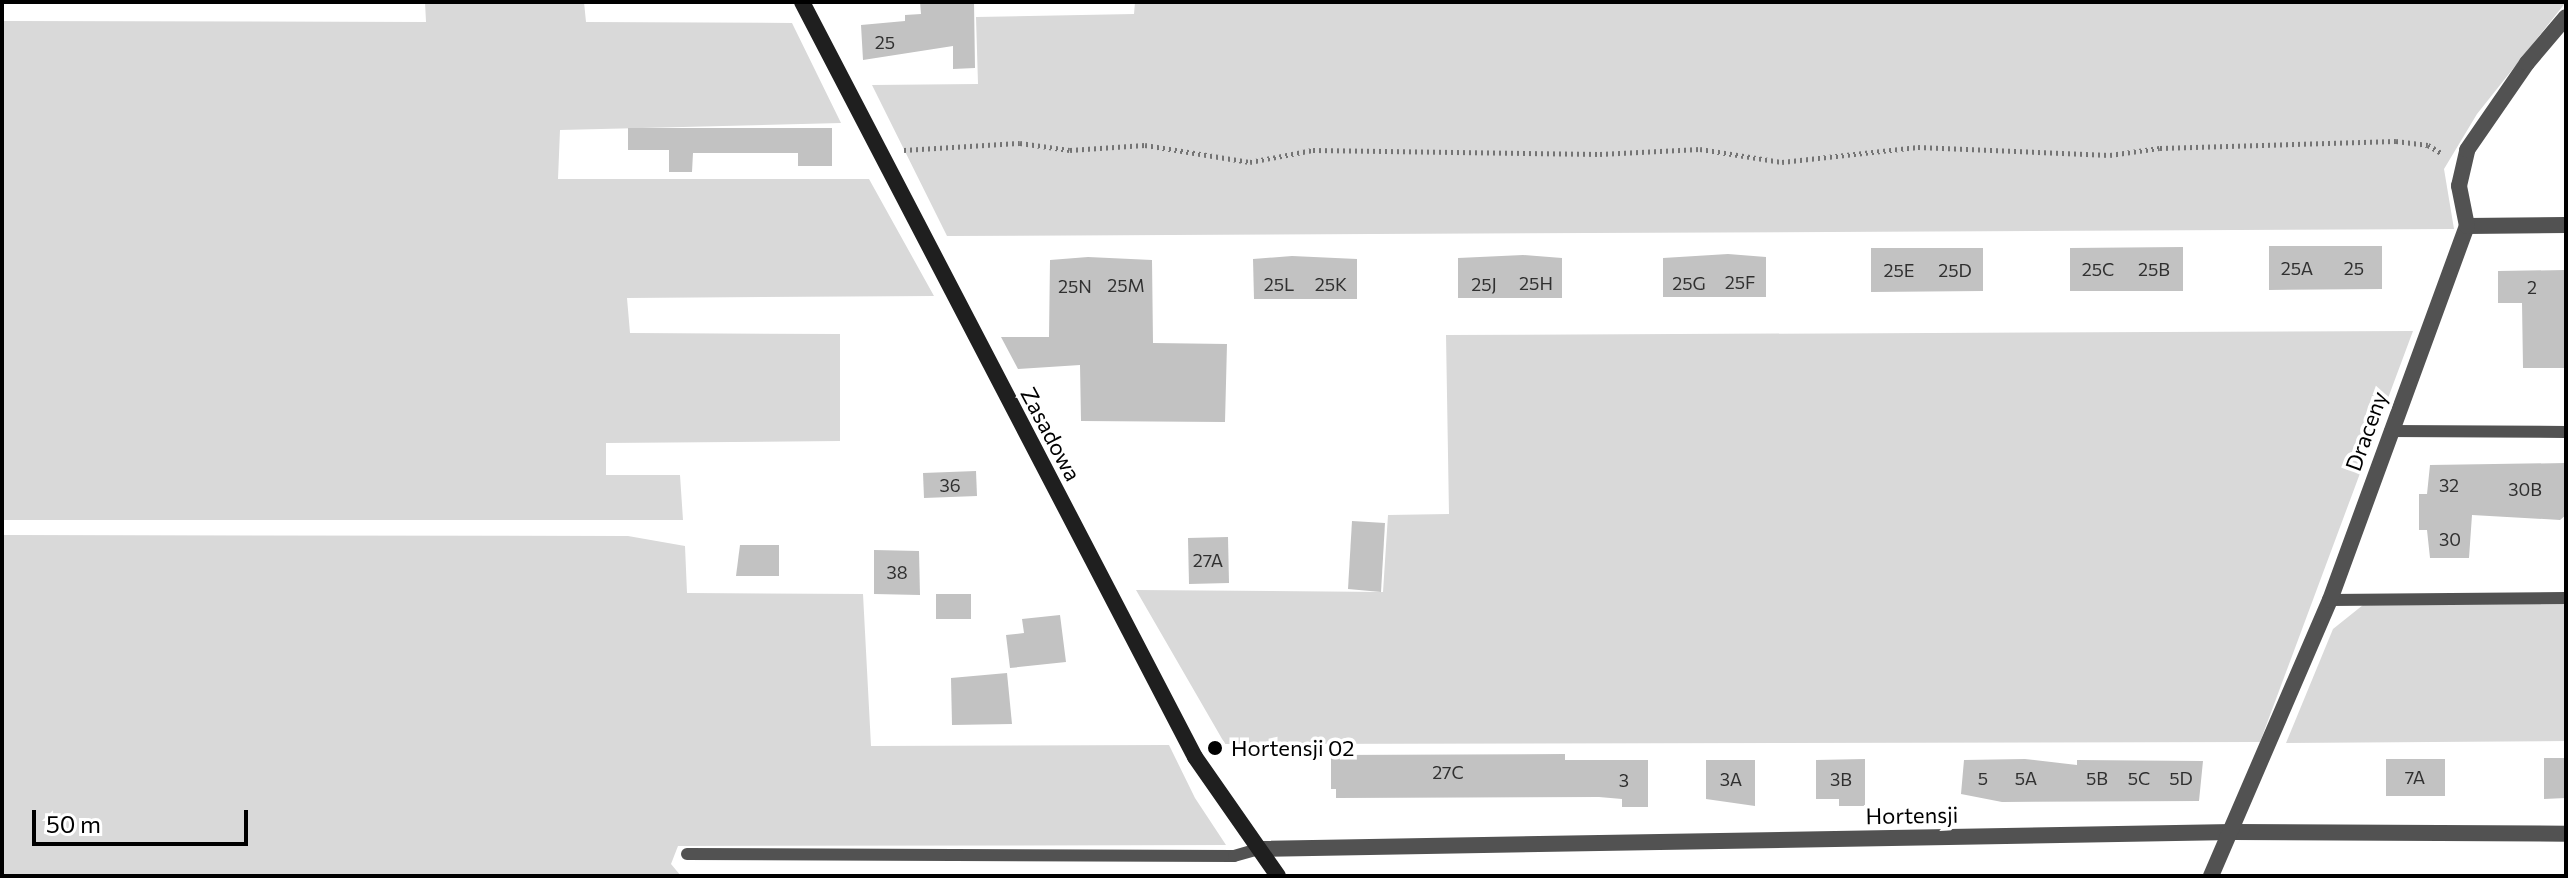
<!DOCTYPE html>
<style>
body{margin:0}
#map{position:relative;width:2568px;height:878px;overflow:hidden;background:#fff;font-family:Commissioner,sans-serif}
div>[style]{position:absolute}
.green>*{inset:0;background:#d9d9d9}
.building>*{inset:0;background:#c2c2c2}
.path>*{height:5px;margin-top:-2.5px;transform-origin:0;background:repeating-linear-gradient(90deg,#747474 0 2px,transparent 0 6px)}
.lane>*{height:12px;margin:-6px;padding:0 6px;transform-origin:6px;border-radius:6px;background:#525252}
.street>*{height:16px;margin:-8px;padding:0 8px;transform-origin:8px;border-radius:8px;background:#525252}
.secondary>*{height:16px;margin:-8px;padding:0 8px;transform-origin:8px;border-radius:8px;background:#1f1f1f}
.dots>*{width:22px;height:22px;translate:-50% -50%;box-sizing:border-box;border:4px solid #fff;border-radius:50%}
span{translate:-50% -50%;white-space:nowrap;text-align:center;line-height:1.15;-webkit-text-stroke:7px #fff;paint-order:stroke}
.number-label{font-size:18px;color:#303030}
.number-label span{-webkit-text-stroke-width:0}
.street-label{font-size:22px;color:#000}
.poi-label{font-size:22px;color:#000}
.left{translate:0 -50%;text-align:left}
.frame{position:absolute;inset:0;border:4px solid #000;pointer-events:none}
.scale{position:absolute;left:32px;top:810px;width:216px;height:36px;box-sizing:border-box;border:4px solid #000;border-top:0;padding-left:10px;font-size:24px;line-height:28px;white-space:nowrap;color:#000;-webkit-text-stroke:6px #fff;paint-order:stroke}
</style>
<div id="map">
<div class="green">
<i style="clip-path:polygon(425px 2px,584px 2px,586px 22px,792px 23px,841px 123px,560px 130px,558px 179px,869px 179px,934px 296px,627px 298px,630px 333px,840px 334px,840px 441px,606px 443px,606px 475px,680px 475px,683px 520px,2px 520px,2px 21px,426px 22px)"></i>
<i style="clip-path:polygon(1135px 2px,2566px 2px,2477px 114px,2444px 169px,2454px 229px,947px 236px,872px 85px,978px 84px,976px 17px,1134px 14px)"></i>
<i style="clip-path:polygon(2413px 331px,2260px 742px,1225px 744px,1136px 590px,1383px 592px,1388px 515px,1449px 514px,1446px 335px)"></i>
<i style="clip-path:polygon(2px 535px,628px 536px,685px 546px,687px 593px,863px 594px,871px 746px,1169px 745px,1195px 798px,1226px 845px,678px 846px,671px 864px,681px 876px,2px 876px)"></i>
<i style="clip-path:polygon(2566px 604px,2566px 741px,2286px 743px,2333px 629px,2363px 605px)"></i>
</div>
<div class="building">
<i style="clip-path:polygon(920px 2px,974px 2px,975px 68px,953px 69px,953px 46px,863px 60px,861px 25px,905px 21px,905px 15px,921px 14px)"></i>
<i style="clip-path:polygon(628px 128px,832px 128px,832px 166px,798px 166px,798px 153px,693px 153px,692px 172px,669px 172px,669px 150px,628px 150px)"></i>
<i style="clip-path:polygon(2269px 246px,2382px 246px,2382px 289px,2269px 290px)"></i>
<i style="clip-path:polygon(2183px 247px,2183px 291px,2070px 291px,2070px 248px)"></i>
<i style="clip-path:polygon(1871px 248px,1983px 248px,1983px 291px,1871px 292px)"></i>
<i style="clip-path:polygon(1728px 254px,1766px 257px,1766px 297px,1663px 297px,1663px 258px)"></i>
<i style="clip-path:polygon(1523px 255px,1562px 258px,1562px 298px,1458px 298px,1458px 258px)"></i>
<i style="clip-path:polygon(1292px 256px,1357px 259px,1357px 299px,1254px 299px,1253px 259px)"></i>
<i style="clip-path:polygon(1088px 257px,1152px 260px,1153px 343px,1227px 344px,1225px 422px,1081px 421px,1080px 365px,1018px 369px,1001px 337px,1049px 337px,1050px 260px)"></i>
<i style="clip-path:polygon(2566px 270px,2566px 368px,2523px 368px,2522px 303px,2498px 303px,2498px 271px)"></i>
<i style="clip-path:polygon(2566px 463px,2566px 515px,2560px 520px,2472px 515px,2469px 558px,2430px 558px,2427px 530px,2419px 530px,2419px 494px,2427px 494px,2430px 465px)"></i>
<i style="clip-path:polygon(976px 471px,977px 496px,924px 498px,923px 473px)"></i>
<i style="clip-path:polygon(1352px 521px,1385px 523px,1381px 592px,1348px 589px)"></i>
<i style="clip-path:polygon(1228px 537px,1229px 583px,1189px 584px,1188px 538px)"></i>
<i style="clip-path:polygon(740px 545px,779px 545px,779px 576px,736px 576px)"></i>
<i style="clip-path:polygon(874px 550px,919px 551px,920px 595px,874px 594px)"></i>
<i style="clip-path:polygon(936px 594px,971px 594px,971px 619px,936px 619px)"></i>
<i style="clip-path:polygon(1060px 615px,1066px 662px,1010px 668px,1006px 635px,1024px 633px,1022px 619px)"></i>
<i style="clip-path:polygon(1007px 673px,1012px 724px,952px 725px,951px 678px)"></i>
<i style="clip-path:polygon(1565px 754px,1565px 760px,1648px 760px,1648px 807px,1622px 807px,1622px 799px,1599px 797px,1336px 798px,1336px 789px,1331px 789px,1331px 755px)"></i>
<i style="clip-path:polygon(2544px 758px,2566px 758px,2566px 798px,2544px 799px)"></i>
<i style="clip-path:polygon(1865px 759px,1865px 806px,1839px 806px,1839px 799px,1816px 799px,1816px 760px)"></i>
<i style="clip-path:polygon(2025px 759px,2077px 765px,2077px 760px,2203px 761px,2199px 801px,2002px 802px,1961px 794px,1964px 760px)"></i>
<i style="clip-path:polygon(2386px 759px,2445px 759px,2445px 796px,2386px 796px)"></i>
<i style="clip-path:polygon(1706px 760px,1755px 760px,1755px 806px,1706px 799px)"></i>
</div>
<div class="path">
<i style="left:904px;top:150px;width:116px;rotate:-3.5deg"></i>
<i style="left:1020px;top:143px;width:50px;rotate:8deg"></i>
<i style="left:1070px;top:150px;width:75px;rotate:-3.8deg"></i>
<i style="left:1145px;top:145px;width:106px;rotate:9.2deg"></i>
<i style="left:1250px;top:162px;width:64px;rotate:-10.8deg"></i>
<i style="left:1313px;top:150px;width:287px;rotate:0.8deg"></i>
<i style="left:1600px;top:154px;width:100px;rotate:-2.9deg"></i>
<i style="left:1700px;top:149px;width:83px;rotate:9deg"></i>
<i style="left:1782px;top:162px;width:137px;rotate:-6.3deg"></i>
<i style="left:1918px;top:147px;width:192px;rotate:2.4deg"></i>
<i style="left:2110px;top:155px;width:50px;rotate:-8deg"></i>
<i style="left:2160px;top:148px;width:236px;rotate:-1.7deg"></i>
<i style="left:2396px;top:141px;width:32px;rotate:7deg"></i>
<i style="left:2428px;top:145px;width:17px;rotate:31deg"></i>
</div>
<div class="lane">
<i style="left:2390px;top:431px;width:176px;rotate:0.3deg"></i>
<i style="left:2330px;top:600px;width:236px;rotate:-0.5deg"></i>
<i style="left:687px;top:854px;width:547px;rotate:0.21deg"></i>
<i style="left:1234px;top:856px;width:25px;rotate:-16deg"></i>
</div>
<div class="street">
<i style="left:2467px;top:226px;width:99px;rotate:-0.6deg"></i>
<i style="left:1258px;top:849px;width:975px;rotate:-1deg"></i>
<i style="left:2233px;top:832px;width:333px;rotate:0.3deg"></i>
<i style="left:2211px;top:876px;width:301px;rotate:-66.7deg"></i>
<i style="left:2330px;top:600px;width:398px;rotate:-69.9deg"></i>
<i style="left:2467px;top:226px;width:41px;rotate:-101.3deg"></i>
<i style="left:2459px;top:186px;width:37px;rotate:-77deg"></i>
<i style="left:2467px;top:150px;width:106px;rotate:-55.4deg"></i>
<i style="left:2527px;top:63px;width:60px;rotate:-49.7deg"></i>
</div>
<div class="secondary">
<i style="left:802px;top:2px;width:851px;rotate:62.5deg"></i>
<i style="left:1195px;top:757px;width:145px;rotate:55.1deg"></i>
</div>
<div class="dots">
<i style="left:1215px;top:748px;background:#000"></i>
</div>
<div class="number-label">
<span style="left:885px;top:42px">25</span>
<span style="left:2297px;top:268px">25A</span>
<span style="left:2354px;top:268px">25</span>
<span style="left:2098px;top:269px">25C</span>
<span style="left:2154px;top:269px">25B</span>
<span style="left:1899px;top:270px">25E</span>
<span style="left:1955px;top:270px">25D</span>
<span style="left:1740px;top:282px">25F</span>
<span style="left:1536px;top:283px">25H</span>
<span style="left:1689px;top:283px">25G</span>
<span style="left:1279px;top:284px">25L</span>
<span style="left:1331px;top:284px">25K</span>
<span style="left:1484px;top:284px">25J</span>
<span style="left:1126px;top:285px">25M</span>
<span style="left:1075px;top:286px">25N</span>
<span style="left:2532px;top:287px">2</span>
<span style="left:950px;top:485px">36</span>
<span style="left:2449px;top:485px">32</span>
<span style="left:2525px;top:489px">30B</span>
<span style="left:2450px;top:539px">30</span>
<span style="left:1208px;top:560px">27A</span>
<span style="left:897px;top:572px">38</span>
<span style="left:1448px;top:772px">27C</span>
<span style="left:2415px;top:777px">7A</span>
<span style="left:1983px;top:778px">5</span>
<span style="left:2026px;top:778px">5A</span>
<span style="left:2097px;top:778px">5B</span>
<span style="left:2139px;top:778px">5C</span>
<span style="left:2181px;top:778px">5D</span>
<span style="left:1731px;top:779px">3A</span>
<span style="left:1841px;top:779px">3B</span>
<span style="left:1624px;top:780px">3</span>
</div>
<div class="street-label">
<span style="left:2366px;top:431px;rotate:-70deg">Draceny</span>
<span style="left:1051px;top:434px;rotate:62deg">Zasadowa</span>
<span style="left:1912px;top:815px;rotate:-1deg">Hortensji</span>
</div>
<div class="poi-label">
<span class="left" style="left:1231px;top:748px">Hortensji 02</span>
</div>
<div class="frame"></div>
<div class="scale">50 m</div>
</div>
